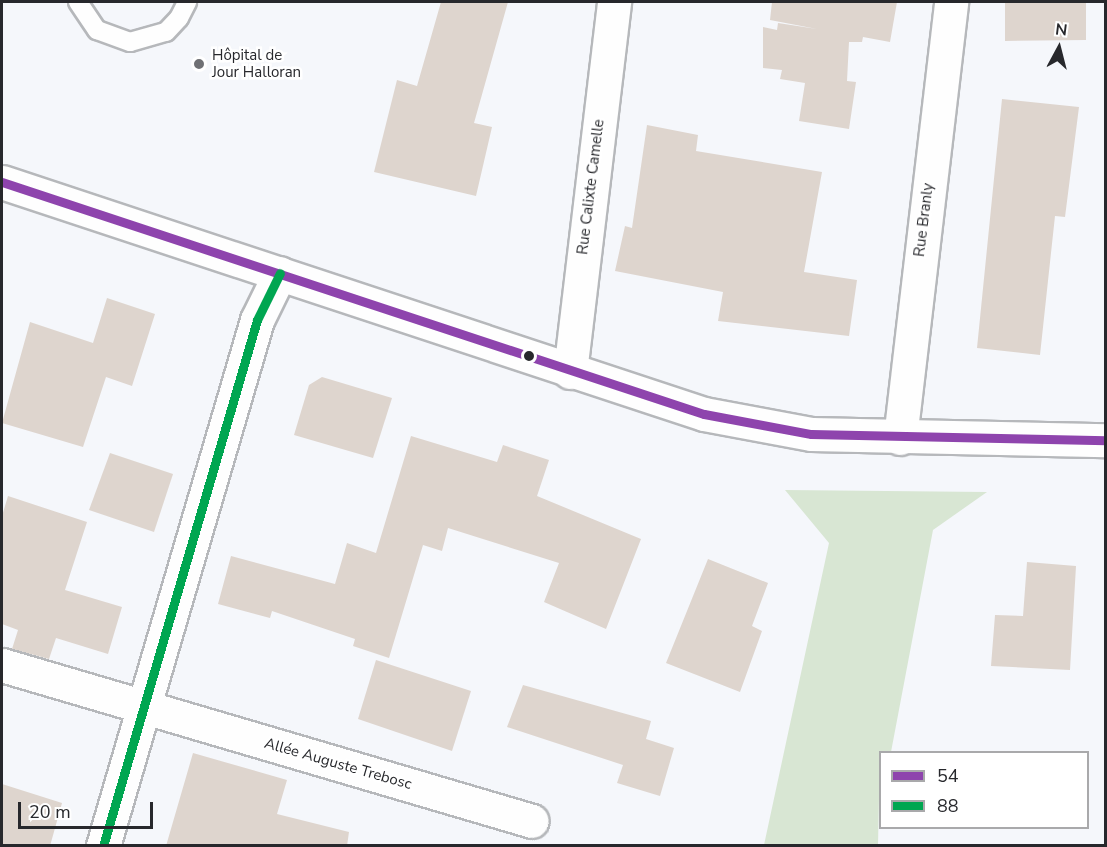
<!DOCTYPE html>
<meta charset="utf-8">
<style>
body{margin:0}
#map{position:relative;width:1107px;height:847px;overflow:hidden;background:#f5f7fb;font-family:"Nunito Sans",sans-serif}
div>[style]{position:absolute}
.green>*{inset:0;background:#d8e6d3}
.building>*{inset:0;background:#ded5ce}
.roads{filter:drop-shadow(2px 0 #b6b8bb) drop-shadow(-2px 0 #b6b8bb) drop-shadow(0 2px #b6b8bb) drop-shadow(0 -2px #b6b8bb)}
.lane>*{height:18px;margin:-9px;padding:0 9px;transform-origin:9px;border-radius:9px;background:#fefefe}
.street>*{height:33px;margin:-16.5px;padding:0 16.5px;transform-origin:16.5px;border-radius:16.5px;background:#fefefe}
.secondary>*{height:33px;margin:-16.5px;padding:0 16.5px;transform-origin:16.5px;border-radius:16.5px;background:#fefefe}
.bus-1>*{height:9px;margin:-4.5px;padding:0 4.5px;transform-origin:4.5px;border-radius:4.5px;background:#8e44ad}
.bus-2>*{height:9px;margin:-4.5px;padding:0 4.5px;transform-origin:4.5px;border-radius:4.5px;background:#00a651}
.dots>*{width:16px;height:16px;translate:-50% -50%;box-sizing:border-box;border:3px solid #fff;border-radius:50%}
span{translate:-50% -50%;white-space:nowrap;text-align:center;line-height:1.15;-webkit-text-stroke:5px #fff;paint-order:stroke}
.poi-label{font-size:15px;color:#27282c}
.left{translate:0 -50%;text-align:left}
.street-label{font-size:15px;color:#27282c}
.frame{position:absolute;inset:0;border:3px solid #27282c;pointer-events:none}
.legend{position:absolute;left:879px;top:751px;width:210px;height:78px;box-sizing:border-box;background:#fff;border:2px solid #a9a9ab;margin:0;padding:8px 10px;list-style:none;font-size:18px;color:#27282c}
.legend li{display:flex;align-items:center;gap:12px;height:30px}
.legend b{width:30px;border:2px solid #a9a9ab}
.north{position:absolute;left:1029px;top:18px;width:60px;height:60px;-webkit-text-stroke:4px #fff;paint-order:stroke;rotate:7deg;font-size:16px;font-weight:700;line-height:24px;text-align:center;color:#27282c}
.north::after{content:'';display:block;margin:auto;width:21px;height:27px;background:#27282c;clip-path:polygon(50% 0,100% 100%,50% 72%,0 100%)}
.scale{position:absolute;left:18px;top:802px;width:135px;height:27px;box-sizing:border-box;border:3px solid #27282c;border-top:0;padding-left:8px;font-size:18px;line-height:21px;white-space:nowrap;color:#27282c;-webkit-text-stroke:4px #fff;paint-order:stroke}
</style>
<div id="map">
<div class="green">
<i style="clip-path:polygon(785px 490px,987px 492px,933px 530px,891px 752px,880px 752px,878px 845px,764px 845px,829px 543px)"></i>
</div>
<div class="building">
<i style="clip-path:polygon(441px 2px,508px 2px,474px 123px,492px 127px,476px 196px,374px 172px,397px 80px,417px 86px)"></i>
<i style="clip-path:polygon(772px 2px,897px 2px,890px 42px,863px 37px,862px 42px,849px 42px,847px 81px,856px 82px,849px 129px,799px 121px,805px 83px,780px 79px,782px 70px,763px 68px,763px 27px,777px 30px,778px 23px,817px 29px,770px 20px)"></i>
<i style="clip-path:polygon(1005px 2px,1086px 2px,1086px 40px,1005px 41px)"></i>
<i style="clip-path:polygon(1002px 99px,1079px 107px,1065px 217px,1055px 216px,1040px 355px,977px 348px)"></i>
<i style="clip-path:polygon(647px 125px,698px 135px,696px 151px,822px 172px,804px 272px,857px 280px,849px 336px,718px 321px,723px 292px,615px 271px,625px 226px,632px 228px)"></i>
<i style="clip-path:polygon(107px 298px,155px 314px,132px 386px,106px 377px,83px 447px,2px 423px,30px 322px,93px 343px)"></i>
<i style="clip-path:polygon(322px 377px,392px 398px,373px 458px,294px 435px,309px 385px)"></i>
<i style="clip-path:polygon(411px 436px,497px 462px,503px 445px,549px 460px,537px 496px,641px 539px,606px 629px,544px 602px,559px 563px,448px 528px,442px 551px,423px 545px,389px 658px,353px 646px,355px 639px,272px 611px,270px 618px,218px 604px,231px 556px,335px 584px,347px 543px,376px 553px)"></i>
<i style="clip-path:polygon(110px 453px,173px 474px,154px 532px,89px 510px)"></i>
<i style="clip-path:polygon(8px 496px,87px 522px,65px 590px,122px 607px,108px 654px,56px 638px,49px 659px,12px 649px,18px 630px,2px 624px,2px 516px)"></i>
<i style="clip-path:polygon(708px 559px,768px 583px,752px 626px,762px 631px,740px 692px,666px 663px)"></i>
<i style="clip-path:polygon(1027px 562px,1076px 566px,1070px 670px,991px 666px,995px 615px,1023px 616px)"></i>
<i style="clip-path:polygon(376px 660px,471px 691px,452px 751px,358px 719px)"></i>
<i style="clip-path:polygon(523px 685px,651px 721px,646px 739px,674px 748px,660px 796px,617px 783px,623px 765px,507px 727px)"></i>
<i style="clip-path:polygon(193px 753px,287px 780px,277px 814px,349px 832px,347px 846px,166px 846px)"></i>
<i style="clip-path:polygon(2px 784px,62px 803px,50px 846px,2px 846px)"></i>
</div>
<div class="roads">
<div class="lane">
<i style="left:78px;top:2px;width:34px;rotate:56deg"></i>
<i style="left:97px;top:30px;width:35px;rotate:20deg"></i>
<i style="left:130px;top:42px;width:37px;rotate:-16deg"></i>
<i style="left:166px;top:32px;width:19px;rotate:-47deg"></i>
<i style="left:179px;top:18px;width:18px;rotate:-63deg"></i>
</div>
<div class="street">
<i style="left:570px;top:372px;width:373px;rotate:-83.2deg"></i>
<i style="left:900px;top:438px;width:439px;rotate:-83.3deg"></i>
<i style="left:2px;top:665px;width:552px;rotate:16.4deg"></i>
<i style="left:103px;top:846px;width:548px;rotate:-73.68deg"></i>
<i style="left:257px;top:320px;width:52px;rotate:-63.9deg"></i>
</div>
<div class="secondary">
<i style="left:2px;top:182px;width:739px;rotate:18.29deg"></i>
<i style="left:704px;top:414px;width:109px;rotate:10.6deg"></i>
<i style="left:811px;top:434px;width:295px;rotate:1.2deg"></i>
</div>
</div>
<div class="bus-1">
<i style="left:2px;top:182px;width:739px;rotate:18.29deg"></i>
<i style="left:704px;top:414px;width:109px;rotate:10.6deg"></i>
<i style="left:811px;top:434px;width:295px;rotate:1.2deg"></i>
</div>
<div class="bus-2">
<i style="left:103px;top:846px;width:548px;rotate:-73.68deg"></i>
<i style="left:257px;top:320px;width:52px;rotate:-63.9deg"></i>
</div>
<div class="dots">
<i style="left:199px;top:64px;background:#6f7074"></i>
<i style="left:529px;top:356px;background:#27282c"></i>
</div>
<div class="poi-label">
<span class="left" style="left:212px;top:64px">Hôpital de<br>Jour Halloran</span>
</div>
<div class="street-label">
<span style="left:591px;top:187px;rotate:-83deg">Rue Calixte Camelle</span>
<span style="left:924px;top:220px;rotate:-83deg">Rue Branly</span>
<span style="left:338px;top:764px;rotate:16deg">Allée Auguste Trebosc</span>
</div>
<div class="frame"></div>
<ul class="legend">
<li><b style="height:8px;background:#8e44ad"></b>54</li>
<li><b style="height:8px;background:#00a651"></b>88</li>
</ul>
<div class="north">N</div>
<div class="scale">20 m</div>
</div>
